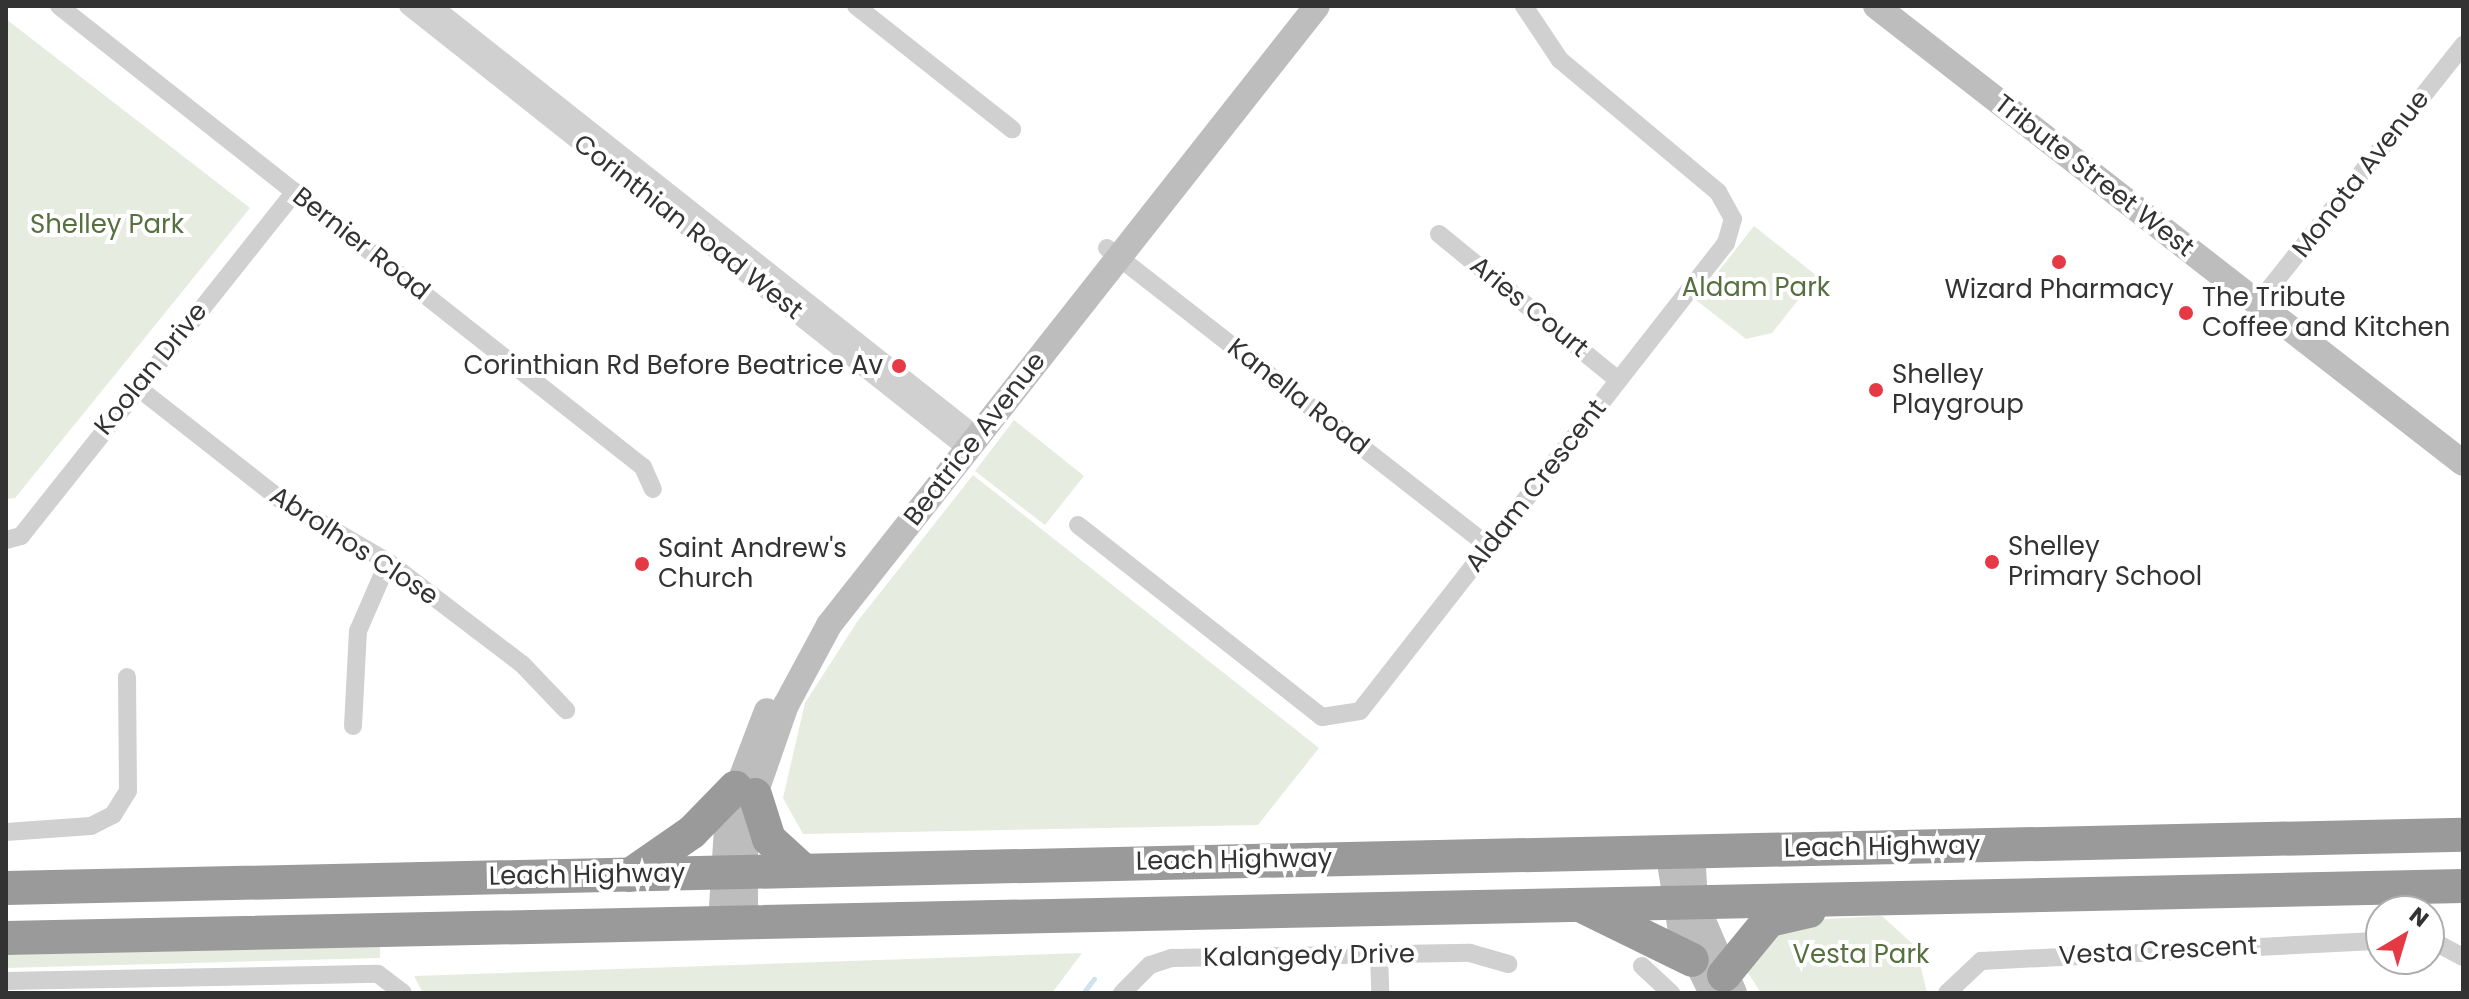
<!DOCTYPE html>
<style>
body{margin:0}
#map{position:relative;width:2469px;height:999px;overflow:hidden;background:#fff;font-family:Poppins,sans-serif}
div>[style]{position:absolute}
.green>*{inset:0;background:#e6ecdf}
.stream>*{height:5px;margin:-2.5px;padding:0 2.5px;transform-origin:2.5px;border-radius:2.5px;background:#cfe2ee}
.street>*{height:18px;margin:-9px;padding:0 9px;transform-origin:9px;border-radius:9px;background:#d0d0d0}
.secondary>*{height:26px;margin:-13px;padding:0 13px;transform-origin:13px;border-radius:13px;background:#bdbdbd}
.highway>*{height:34px;margin:-17px;padding:0 17px;transform-origin:17px;border-radius:17px;background:#9a9a9a}
.dots>*{width:22px;height:22px;translate:-50% -50%;box-sizing:border-box;border:4px solid #fff;border-radius:50%}
span{translate:-50% -50%;white-space:nowrap;text-align:center;line-height:1.15;-webkit-text-stroke:8px #fff;paint-order:stroke}
.street-label{font-size:26px;color:#333}
.park-label{font-size:26px;color:#56703f}
.poi-label{font-size:26px;color:#333}
.left{translate:0 -50%;text-align:left}
.right{translate:-100% -50%;text-align:right}
.frame{position:absolute;inset:0;border:8px solid #333;pointer-events:none}
.north{position:absolute;left:2365px;top:895px;width:80px;height:80px;box-sizing:border-box;background:#fff;border:2px solid #adadad;border-radius:50%;rotate:38deg;font-size:22px;font-weight:700;line-height:32px;text-align:center;color:#333}
.north::after{content:'';display:block;margin:auto;width:28px;height:36px;background:#e63946;clip-path:polygon(50% 0,100% 100%,50% 72%,0 100%)}
</style>
<div id="map">
<div class="green">
<i style="clip-path:polygon(6px 19px,250px 208px,15px 498px,6px 499px)"></i>
<i style="clip-path:polygon(1754px 226px,1817px 276px,1772px 333px,1746px 339px,1696px 300px)"></i>
<i style="clip-path:polygon(1014px 420px,1084px 476px,1045px 525px,975px 471px)"></i>
<i style="clip-path:polygon(973px 475px,1319px 748px,1258px 825px,803px 834px,783px 798px,805px 703px,857px 622px)"></i>
<i style="clip-path:polygon(1882px 916px,1916px 947px,1927px 993px,1761px 993px,1743px 965px,1782px 921px)"></i>
<i style="clip-path:polygon(380px 946px,380px 958px,6px 968px,6px 955px)"></i>
<i style="clip-path:polygon(1082px 953px,1052px 993px,423px 993px,414px 976px)"></i>
</div>
<div class="stream">
<i style="left:1083px;top:993px;width:18px;rotate:-52deg"></i>
</div>
<div class="street">
<i style="left:59px;top:6px;width:744px;rotate:38.29deg"></i>
<i style="left:643px;top:467px;width:24px;rotate:66deg"></i>
<i style="left:408px;top:6px;width:713px;rotate:38.4deg"></i>
<i style="left:433px;top:6px;width:693px;rotate:38.32deg"></i>
<i style="left:856px;top:6px;width:199px;rotate:38.3deg"></i>
<i style="left:1439px;top:234px;width:231px;rotate:39.2deg"></i>
<i style="left:1107px;top:248px;width:484px;rotate:38deg"></i>
<i style="left:2258px;top:303px;width:330px;rotate:-51.5deg"></i>
<i style="left:137px;top:387px;width:182px;rotate:38.1deg"></i>
<i style="left:280px;top:499px;width:125px;rotate:30.3deg"></i>
<i style="left:388px;top:562px;width:168px;rotate:37.3deg"></i>
<i style="left:522px;top:664px;width:64px;rotate:46.3deg"></i>
<i style="left:1078px;top:525px;width:310px;rotate:38.2deg"></i>
<i style="left:1322px;top:717px;width:38px;rotate:-9deg"></i>
<i style="left:1360px;top:711px;width:594px;rotate:-51.97deg"></i>
<i style="left:1726px;top:243px;width:25px;rotate:-74deg"></i>
<i style="left:1733px;top:219px;width:31px;rotate:-119deg"></i>
<i style="left:1718px;top:192px;width:206px;rotate:-140.1deg"></i>
<i style="left:1560px;top:60px;width:65px;rotate:-123.7deg"></i>
<i style="left:6px;top:540px;width:16px;rotate:-15deg"></i>
<i style="left:21px;top:536px;width:440px;rotate:-51.5deg"></i>
<i style="left:353px;top:726px;width:95px;rotate:-87deg"></i>
<i style="left:358px;top:631px;width:75px;rotate:-66.5deg"></i>
<i style="left:6px;top:832px;width:85px;rotate:-4deg"></i>
<i style="left:91px;top:826px;width:25px;rotate:-27deg"></i>
<i style="left:113px;top:815px;width:28px;rotate:-58deg"></i>
<i style="left:128px;top:791px;width:114px;rotate:-90.5deg"></i>
<i style="left:2429px;top:939px;width:38px;rotate:28deg"></i>
<i style="left:1379px;top:955px;width:38px;rotate:88deg"></i>
<i style="left:1642px;top:966px;width:40px;rotate:43deg"></i>
<i style="left:6px;top:981px;width:372px;rotate:-1.1deg"></i>
<i style="left:378px;top:974px;width:31px;rotate:37deg"></i>
<i style="left:1122px;top:993px;width:40px;rotate:-45deg"></i>
<i style="left:1150px;top:965px;width:23px;rotate:-18deg"></i>
<i style="left:1172px;top:958px;width:298px;rotate:-1deg"></i>
<i style="left:1470px;top:953px;width:40px;rotate:16deg"></i>
<i style="left:1947px;top:993px;width:47px;rotate:-43.3deg"></i>
<i style="left:1981px;top:961px;width:400px;rotate:-2.9deg"></i>
</div>
<div class="secondary">
<i style="left:1876px;top:6px;width:744px;rotate:37.9deg"></i>
<i style="left:1668px;top:850px;width:82px;rotate:80.9deg"></i>
<i style="left:1681px;top:931px;width:69px;rotate:63.4deg"></i>
<i style="left:1692px;top:850px;width:52px;rotate:86.7deg"></i>
<i style="left:1695px;top:902px;width:99px;rotate:66.8deg"></i>
<i style="left:721px;top:923px;width:110px;rotate:-86.4deg"></i>
<i style="left:728px;top:813px;width:109px;rotate:-69.1deg"></i>
<i style="left:745px;top:923px;width:90px;rotate:-90deg"></i>
<i style="left:745px;top:833px;width:43px;rotate:-75.3deg"></i>
<i style="left:756px;top:791px;width:91px;rotate:-70.8deg"></i>
<i style="left:786px;top:705px;width:91px;rotate:-61.7deg"></i>
<i style="left:829px;top:625px;width:788px;rotate:-51.75deg"></i>
</div>
<div class="highway">
<i style="left:755px;top:795px;width:46px;rotate:72.3deg"></i>
<i style="left:769px;top:839px;width:46px;rotate:42.4deg"></i>
<i style="left:630px;top:875px;width:75px;rotate:-34.7deg"></i>
<i style="left:692px;top:832px;width:62px;rotate:-45.7deg"></i>
<i style="left:6px;top:888px;width:2458px;rotate:-1.24deg"></i>
<i style="left:1584px;top:907px;width:120px;rotate:26.1deg"></i>
<i style="left:6px;top:938px;width:2458px;rotate:-1.21deg"></i>
<i style="left:1724px;top:975px;width:71px;rotate:-50.7deg"></i>
<i style="left:1769px;top:920px;width:41px;rotate:-12.7deg"></i>
</div>
<div class="dots">
<i style="left:2059px;top:262px;background:#e63946"></i>
<i style="left:2186px;top:313px;background:#e63946"></i>
<i style="left:899px;top:366px;background:#e63946"></i>
<i style="left:1876px;top:390px;background:#e63946"></i>
<i style="left:1992px;top:562px;background:#e63946"></i>
<i style="left:642px;top:564px;background:#e63946"></i>
</div>
<div class="street-label">
<span style="left:2361px;top:174px;rotate:-52deg">Monota Avenue</span>
<span style="left:2094px;top:176px;rotate:38deg">Tribute Street West</span>
<span style="left:688px;top:227px;rotate:38deg">Corinthian Road West</span>
<span style="left:361px;top:244px;rotate:38deg">Bernier Road</span>
<span style="left:1529px;top:307px;rotate:39deg">Aries Court</span>
<span style="left:151px;top:369px;rotate:-51deg">Koolan Drive</span>
<span style="left:1298px;top:397px;rotate:38deg">Kanella Road</span>
<span style="left:975px;top:439px;rotate:-52deg">Beatrice Avenue</span>
<span style="left:1536px;top:486px;rotate:-52deg">Aldam Crescent</span>
<span style="left:354px;top:546px;rotate:33deg">Abrolhos Close</span>
<span style="left:1882px;top:847px;rotate:-1deg">Leach Highway</span>
<span style="left:1234px;top:860px;rotate:-1deg">Leach Highway</span>
<span style="left:587px;top:875px;rotate:-1deg">Leach Highway</span>
<span style="left:2158px;top:951px;rotate:-3deg">Vesta Crescent</span>
<span style="left:1309px;top:956px;rotate:-1deg">Kalangedy Drive</span>
</div>
<div class="park-label">
<span style="left:107px;top:225px">Shelley Park</span>
<span style="left:1756px;top:288px">Aldam Park</span>
<span style="left:1861px;top:955px">Vesta Park</span>
</div>
<div class="poi-label">
<span style="left:2059px;top:290px">Wizard Pharmacy</span>
<span class="left" style="left:2202px;top:313px">The Tribute<br>Coffee and Kitchen</span>
<span class="right" style="left:883px;top:366px">Corinthian Rd Before Beatrice Av</span>
<span class="left" style="left:1892px;top:390px">Shelley<br>Playgroup</span>
<span class="left" style="left:2008px;top:562px">Shelley<br>Primary School</span>
<span class="left" style="left:658px;top:564px">Saint Andrew's<br>Church</span>
</div>
<div class="frame"></div>
<div class="north">N</div>
</div>
